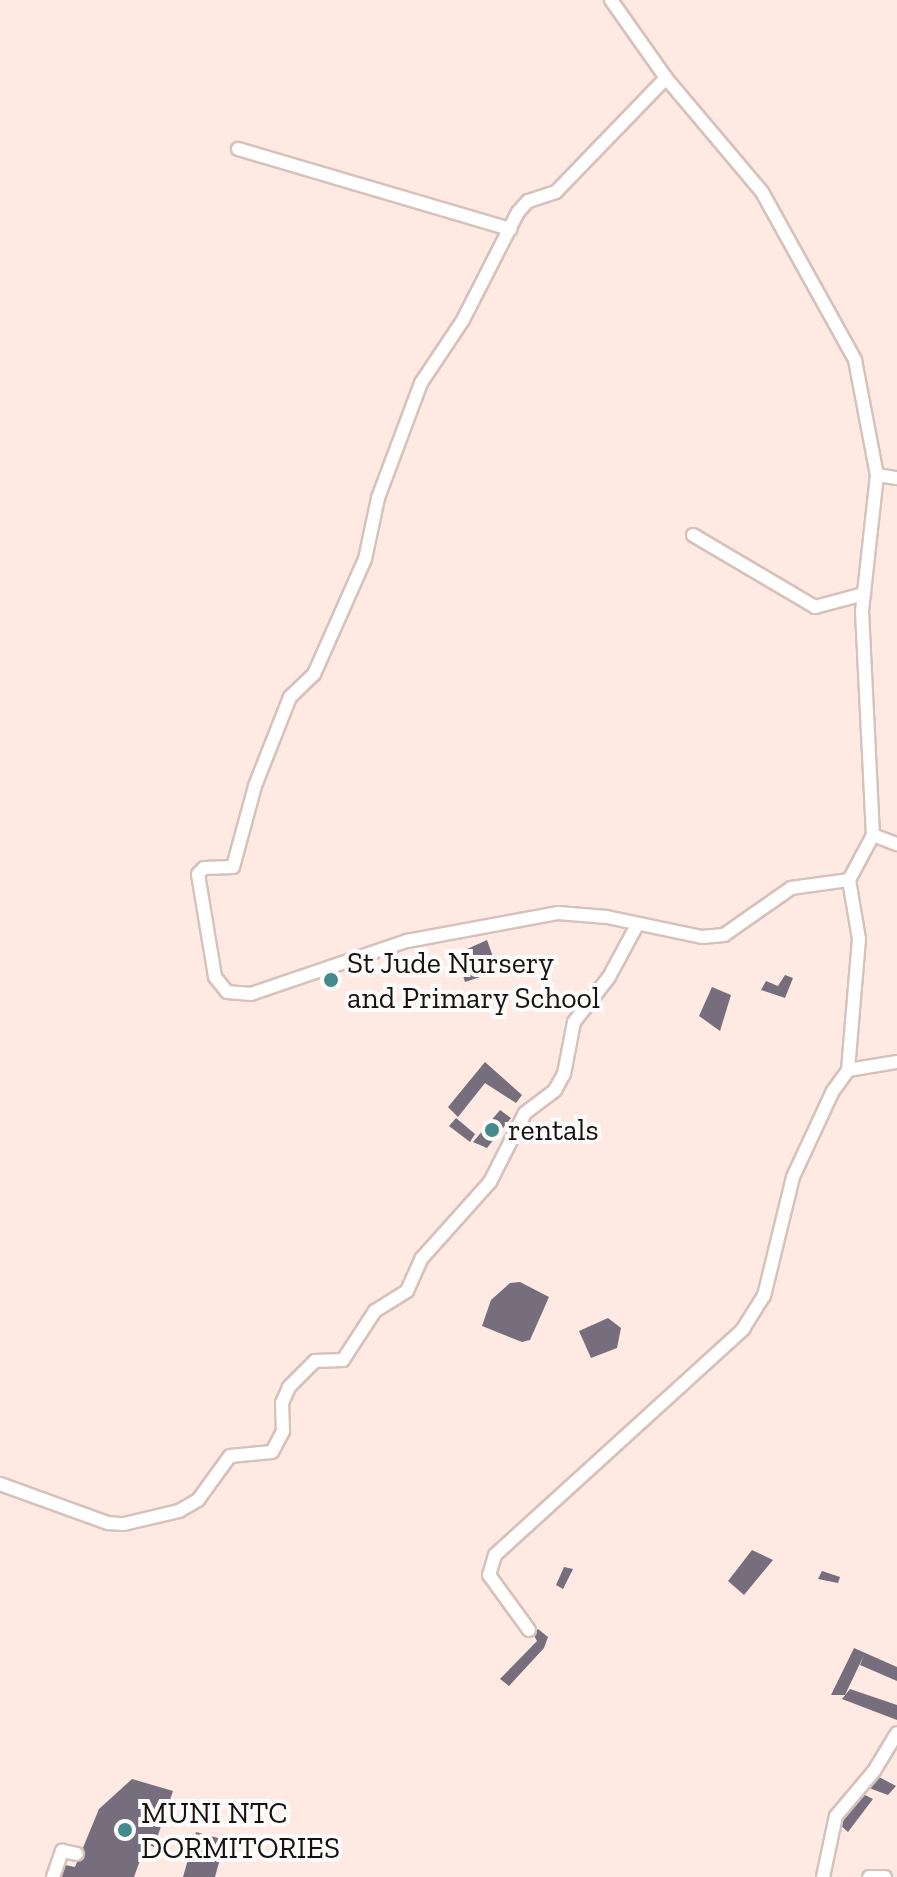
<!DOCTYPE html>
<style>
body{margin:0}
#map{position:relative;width:897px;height:1877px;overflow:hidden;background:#ffeae3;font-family:"Zilla Slab",serif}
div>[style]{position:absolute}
.building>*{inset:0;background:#766e7d}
.roads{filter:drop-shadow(2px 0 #d6c2ba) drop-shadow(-2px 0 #d6c2ba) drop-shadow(0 2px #d6c2ba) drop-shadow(0 -2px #d6c2ba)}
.street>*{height:12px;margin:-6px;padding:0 6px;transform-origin:6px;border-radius:6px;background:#fff}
.dots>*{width:22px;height:22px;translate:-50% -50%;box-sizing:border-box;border:4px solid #fcfcfc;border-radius:50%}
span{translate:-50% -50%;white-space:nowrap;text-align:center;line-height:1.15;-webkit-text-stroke:8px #fcfcfc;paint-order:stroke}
.poi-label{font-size:30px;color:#18110e}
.left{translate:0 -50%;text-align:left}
</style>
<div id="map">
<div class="building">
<i style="clip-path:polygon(487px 940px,498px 971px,465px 982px,461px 969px,473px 963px,465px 950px)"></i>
<i style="clip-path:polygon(785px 975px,793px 978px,785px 998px,761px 990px,766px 981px,778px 986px)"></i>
<i style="clip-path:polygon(712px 987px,731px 995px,720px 1031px,699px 1016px)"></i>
<i style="clip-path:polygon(485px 1062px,522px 1095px,516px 1103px,485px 1083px,458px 1117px,448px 1107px)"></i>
<i style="clip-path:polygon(500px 1110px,511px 1118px,487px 1148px,473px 1142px)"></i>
<i style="clip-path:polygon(456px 1118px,475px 1134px,470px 1142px,449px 1126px)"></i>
<i style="clip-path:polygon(520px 1282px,549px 1297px,530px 1340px,522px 1342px,482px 1326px,491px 1300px,510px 1283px)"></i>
<i style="clip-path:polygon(608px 1318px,621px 1328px,617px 1348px,591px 1358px,579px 1331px)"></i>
<i style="clip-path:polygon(752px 1550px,773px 1560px,744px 1595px,728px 1581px)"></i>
<i style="clip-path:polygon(564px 1567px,573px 1569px,563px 1589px,556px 1585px)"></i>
<i style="clip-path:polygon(822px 1571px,840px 1577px,838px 1583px,818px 1579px)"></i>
<i style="clip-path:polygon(538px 1629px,548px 1637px,544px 1648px,509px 1686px,500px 1679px,537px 1641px,533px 1634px)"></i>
<i style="clip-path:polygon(854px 1648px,897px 1667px,897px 1681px,860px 1665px,864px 1655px,845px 1695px,831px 1695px)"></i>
<i style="clip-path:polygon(850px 1689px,897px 1705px,897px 1720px,842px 1699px)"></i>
<i style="clip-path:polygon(877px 1776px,896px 1786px,888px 1795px,869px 1788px)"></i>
<i style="clip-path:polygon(132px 1779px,173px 1791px,154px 1847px,146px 1844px,134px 1877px,60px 1877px,65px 1865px,75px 1867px,99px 1809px)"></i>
<i style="clip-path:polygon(863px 1794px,873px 1799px,848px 1832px,839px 1824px)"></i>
<i style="clip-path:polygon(196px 1832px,225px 1840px,215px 1877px,183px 1877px)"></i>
</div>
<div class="roads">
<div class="street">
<i style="left:611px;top:0;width:95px;rotate:54.8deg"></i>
<i style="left:666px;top:78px;width:149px;rotate:49.9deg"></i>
<i style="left:762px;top:192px;width:192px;rotate:61deg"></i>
<i style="left:855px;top:360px;width:117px;rotate:79.2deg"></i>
<i style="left:877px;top:475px;width:137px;rotate:96.3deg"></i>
<i style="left:862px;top:611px;width:224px;rotate:87.2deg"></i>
<i style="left:873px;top:835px;width:26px;rotate:21deg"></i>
<i style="left:666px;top:78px;width:158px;rotate:134deg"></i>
<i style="left:556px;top:192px;width:29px;rotate:162deg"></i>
<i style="left:528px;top:201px;width:15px;rotate:132deg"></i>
<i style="left:518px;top:212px;width:121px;rotate:117deg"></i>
<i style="left:463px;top:320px;width:76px;rotate:123.7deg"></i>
<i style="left:421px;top:383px;width:123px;rotate:110.5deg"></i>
<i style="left:378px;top:498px;width:62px;rotate:102deg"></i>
<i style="left:365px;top:559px;width:126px;rotate:113.9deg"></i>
<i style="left:314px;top:674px;width:33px;rotate:136deg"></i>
<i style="left:290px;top:697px;width:96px;rotate:111.5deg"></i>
<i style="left:255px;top:786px;width:84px;rotate:105.2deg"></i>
<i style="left:233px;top:867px;width:29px;rotate:178deg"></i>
<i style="left:204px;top:868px;width:8px;rotate:135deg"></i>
<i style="left:198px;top:874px;width:104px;rotate:80.6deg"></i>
<i style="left:215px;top:977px;width:19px;rotate:51deg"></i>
<i style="left:227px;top:992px;width:24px;rotate:5deg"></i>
<i style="left:251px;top:994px;width:165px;rotate:-18.8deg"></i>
<i style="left:407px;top:941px;width:154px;rotate:-10.5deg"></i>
<i style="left:558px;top:913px;width:49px;rotate:4.7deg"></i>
<i style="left:607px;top:917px;width:97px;rotate:11.9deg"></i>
<i style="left:702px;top:937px;width:22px;rotate:-5deg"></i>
<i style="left:724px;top:935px;width:82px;rotate:-35deg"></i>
<i style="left:791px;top:888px;width:59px;rotate:-7.9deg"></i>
<i style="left:849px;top:880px;width:51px;rotate:-61.9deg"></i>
<i style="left:238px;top:149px;width:284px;rotate:16.4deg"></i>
<i style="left:877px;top:475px;width:20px;rotate:9deg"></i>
<i style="left:693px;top:535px;width:142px;rotate:30.5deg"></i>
<i style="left:815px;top:607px;width:51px;rotate:-14.9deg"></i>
<i style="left:848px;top:1070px;width:131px;rotate:-85.2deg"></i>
<i style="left:859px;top:939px;width:60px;rotate:-99.6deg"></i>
<i style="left:0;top:1484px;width:115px;rotate:19.9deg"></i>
<i style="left:108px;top:1523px;width:16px;rotate:4deg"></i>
<i style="left:124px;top:1524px;width:57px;rotate:-13.3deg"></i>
<i style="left:179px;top:1511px;width:22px;rotate:-30deg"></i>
<i style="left:198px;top:1500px;width:54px;rotate:-54deg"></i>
<i style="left:230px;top:1456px;width:42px;rotate:-5.4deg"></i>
<i style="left:272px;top:1452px;width:24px;rotate:-62deg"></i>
<i style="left:283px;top:1431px;width:28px;rotate:-92deg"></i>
<i style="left:282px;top:1403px;width:17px;rotate:-66deg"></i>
<i style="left:289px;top:1387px;width:37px;rotate:-45deg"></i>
<i style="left:315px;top:1361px;width:28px;rotate:-2deg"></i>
<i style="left:343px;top:1360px;width:59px;rotate:-56.9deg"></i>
<i style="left:375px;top:1311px;width:38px;rotate:-32deg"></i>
<i style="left:407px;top:1291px;width:36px;rotate:-66deg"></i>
<i style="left:422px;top:1258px;width:102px;rotate:-48.2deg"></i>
<i style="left:490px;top:1182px;width:77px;rotate:-63.1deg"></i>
<i style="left:525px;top:1113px;width:38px;rotate:-37deg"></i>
<i style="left:555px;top:1090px;width:18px;rotate:-61deg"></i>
<i style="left:564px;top:1074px;width:53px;rotate:-79.1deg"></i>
<i style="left:574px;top:1022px;width:57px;rotate:-52.1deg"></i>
<i style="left:609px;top:977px;width:59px;rotate:-61.7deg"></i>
<i style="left:529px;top:1630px;width:68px;rotate:-126deg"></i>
<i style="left:489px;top:1575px;width:21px;rotate:-73deg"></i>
<i style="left:495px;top:1555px;width:336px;rotate:-42.3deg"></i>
<i style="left:743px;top:1329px;width:39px;rotate:-58deg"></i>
<i style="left:764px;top:1296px;width:122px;rotate:-76.3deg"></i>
<i style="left:793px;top:1177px;width:95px;rotate:-65.1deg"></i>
<i style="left:833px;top:1091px;width:26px;rotate:-54deg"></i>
<i style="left:848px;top:1070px;width:50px;rotate:-9.3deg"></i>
<i style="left:53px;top:1877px;width:28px;rotate:-71deg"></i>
<i style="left:62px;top:1851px;width:15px;rotate:11deg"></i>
<i style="left:823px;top:1877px;width:62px;rotate:-78deg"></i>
<i style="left:836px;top:1816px;width:59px;rotate:-49.8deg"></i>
<i style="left:874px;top:1771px;width:44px;rotate:-58.8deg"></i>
<i style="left:869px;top:1877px;width:16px"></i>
</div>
</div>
<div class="dots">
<i style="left:331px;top:980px;background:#438b8c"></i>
<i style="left:492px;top:1130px;background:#438b8c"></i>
<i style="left:125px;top:1830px;background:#438b8c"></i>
</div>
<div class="poi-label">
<span class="left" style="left:347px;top:980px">St Jude Nursery<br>and Primary School</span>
<span class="left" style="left:508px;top:1130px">rentals</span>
<span class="left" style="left:141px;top:1830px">MUNI NTC<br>DORMITORIES</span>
</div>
</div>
